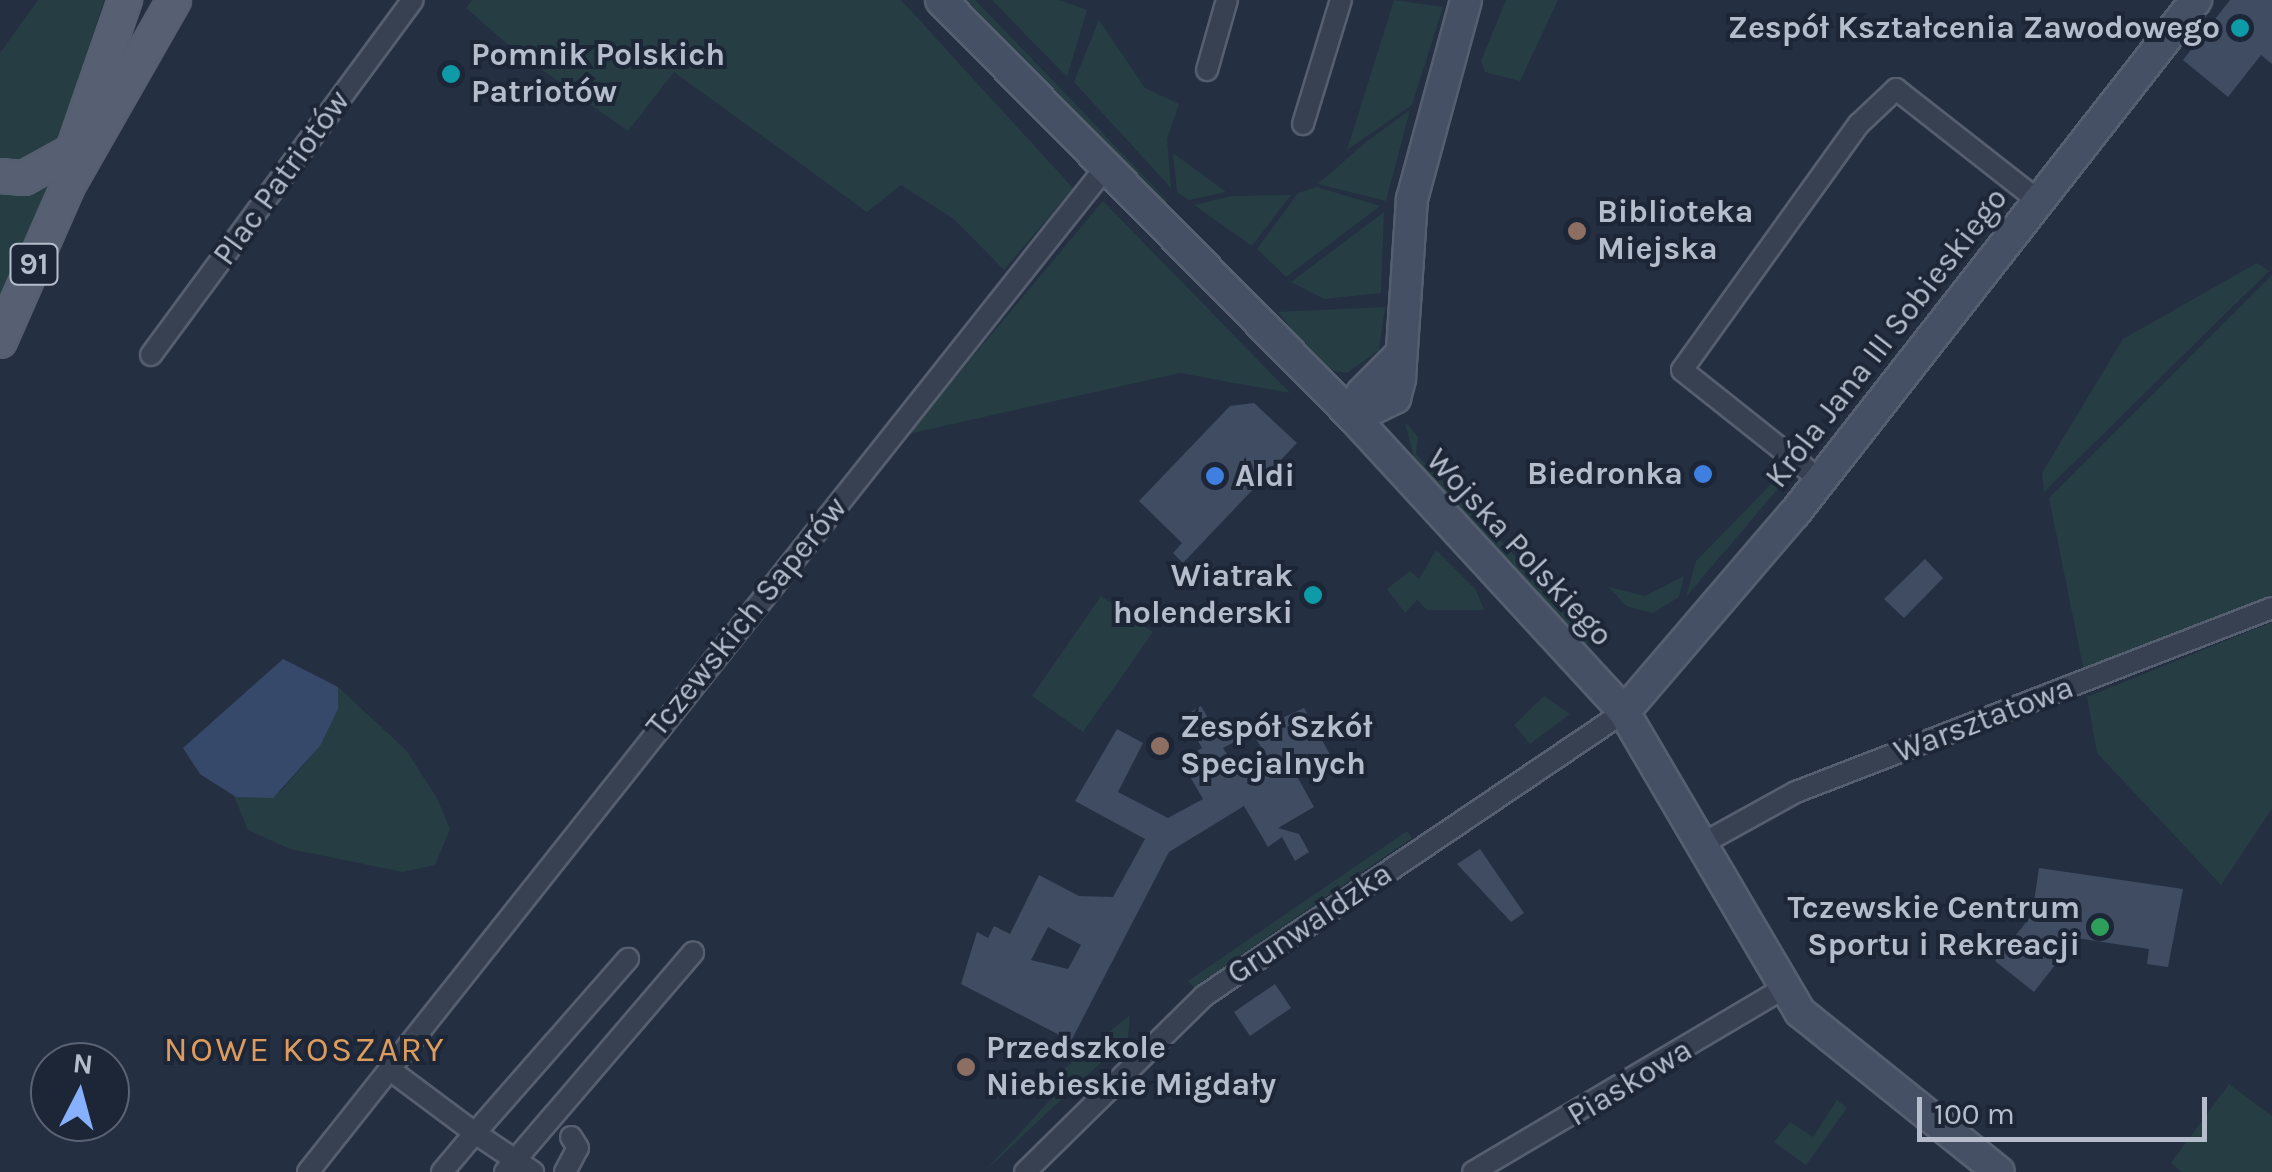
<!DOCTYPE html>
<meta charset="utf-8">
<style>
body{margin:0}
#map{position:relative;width:2272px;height:1172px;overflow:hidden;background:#242f42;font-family:Karla,sans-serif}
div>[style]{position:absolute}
.green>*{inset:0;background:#263e43}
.water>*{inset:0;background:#37496a}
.building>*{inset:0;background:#404c62}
.roads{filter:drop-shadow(2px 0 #565f6f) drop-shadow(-2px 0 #565f6f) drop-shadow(0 2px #565f6f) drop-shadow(0 -2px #565f6f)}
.street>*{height:20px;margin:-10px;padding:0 10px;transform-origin:10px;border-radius:10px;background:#384152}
.secondary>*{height:30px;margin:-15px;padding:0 15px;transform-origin:15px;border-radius:15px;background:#465065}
.primary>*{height:32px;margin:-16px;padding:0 16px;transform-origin:16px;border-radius:16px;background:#566072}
.dots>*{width:28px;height:28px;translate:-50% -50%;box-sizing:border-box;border:5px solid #1d2637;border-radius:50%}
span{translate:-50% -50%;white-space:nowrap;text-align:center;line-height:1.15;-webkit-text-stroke:8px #1d2637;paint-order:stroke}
.shield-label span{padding:2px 8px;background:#1d2637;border:2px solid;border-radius:8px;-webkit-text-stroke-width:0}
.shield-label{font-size:30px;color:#b5bdcc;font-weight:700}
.poi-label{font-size:32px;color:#b5bdcc;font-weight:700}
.right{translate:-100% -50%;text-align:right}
.left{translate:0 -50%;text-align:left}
.street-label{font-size:32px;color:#b5bdcc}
.neighbourhood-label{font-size:35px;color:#dc9c5f;letter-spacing:2.5px}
.north{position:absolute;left:30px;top:1042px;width:100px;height:100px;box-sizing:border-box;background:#1d2637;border:2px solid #5a6273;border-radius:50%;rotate:6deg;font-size:28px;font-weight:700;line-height:40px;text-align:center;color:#b5bdcc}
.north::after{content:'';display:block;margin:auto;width:35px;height:45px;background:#87b0fe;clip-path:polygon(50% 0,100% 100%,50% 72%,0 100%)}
.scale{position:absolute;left:1917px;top:1097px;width:290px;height:45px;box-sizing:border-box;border:5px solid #b5bdcc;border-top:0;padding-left:12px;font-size:30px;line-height:35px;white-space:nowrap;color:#b5bdcc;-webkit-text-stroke:8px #1d2637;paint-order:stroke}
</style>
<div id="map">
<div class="green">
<i style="clip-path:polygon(38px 0,104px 0,57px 147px,48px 159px,0 167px,0 53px)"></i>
<i style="clip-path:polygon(472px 0,901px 0,1073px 188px,1004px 270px,954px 219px,901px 185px,867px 212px,674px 72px,628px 131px,513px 49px,466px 8px)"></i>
<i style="clip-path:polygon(961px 0,975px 0,1064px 92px,1167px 201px,1162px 207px)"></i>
<i style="clip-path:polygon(992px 0,1059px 0,1087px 10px,1067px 77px)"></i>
<i style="clip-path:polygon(1394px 0,1443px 7px,1412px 105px,1347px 150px)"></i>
<i style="clip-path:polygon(1506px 0,1558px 0,1520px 81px,1485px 72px,1481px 61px)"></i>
<i style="clip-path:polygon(1099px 20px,1145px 88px,1179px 104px,1167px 139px,1171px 188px,1074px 82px)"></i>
<i style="clip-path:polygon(1410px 110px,1386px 201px,1318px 184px,1366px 142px)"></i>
<i style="clip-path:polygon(1173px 153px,1226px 192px,1189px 200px,1177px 192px)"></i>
<i style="clip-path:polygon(48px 186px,10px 277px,0 299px,0 193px)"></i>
<i style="clip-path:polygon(1317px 187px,1380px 206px,1286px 277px,1257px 249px,1298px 193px)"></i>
<i style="clip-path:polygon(1291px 195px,1252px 246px,1194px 205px,1232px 196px)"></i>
<i style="clip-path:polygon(1103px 201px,1290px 393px,1180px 373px,908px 434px)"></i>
<i style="clip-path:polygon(1384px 212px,1381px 293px,1324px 299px,1291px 282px)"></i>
<i style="clip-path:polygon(2257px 263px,2269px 271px,2044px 492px,2042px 473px,2123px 339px)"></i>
<i style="clip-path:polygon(2272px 275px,2272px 595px,2084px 672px,2049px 498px)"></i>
<i style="clip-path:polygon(1385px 307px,1379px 350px,1347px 373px,1323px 369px,1278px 312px)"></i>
<i style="clip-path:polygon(1405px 422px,1418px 437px,1416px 454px,1593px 636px,1586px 645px,1415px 462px)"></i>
<i style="clip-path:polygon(1780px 475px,1781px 485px,1686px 597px,1696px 561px)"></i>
<i style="clip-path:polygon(1436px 550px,1476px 590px,1484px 610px,1427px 610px,1417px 600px,1405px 613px,1387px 589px,1410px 571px,1419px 579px)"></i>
<i style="clip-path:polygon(1684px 576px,1679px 597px,1653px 613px,1626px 606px,1609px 587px,1645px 596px)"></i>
<i style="clip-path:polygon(1101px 596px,1153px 632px,1083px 732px,1032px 696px)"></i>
<i style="clip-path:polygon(2272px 622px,2272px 809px,2221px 885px,2097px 753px,2087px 697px)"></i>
<i style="clip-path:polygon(338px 687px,406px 750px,437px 798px,450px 829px,435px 865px,403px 872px,290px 849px,248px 830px,234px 796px,281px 791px,320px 746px)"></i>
<i style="clip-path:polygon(1544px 696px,1570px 714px,1530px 744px,1514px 725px)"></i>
<i style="clip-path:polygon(1407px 831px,1412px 838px,1194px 987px,1188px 981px)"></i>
<i style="clip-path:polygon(1130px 1015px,1128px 1037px,984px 1172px,1062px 1087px,1055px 1076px)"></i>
<i style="clip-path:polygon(2229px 1084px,2272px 1116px,2272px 1172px,2182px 1172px,2171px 1163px)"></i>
<i style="clip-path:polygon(1837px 1100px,1847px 1108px,1806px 1165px,1774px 1142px,1790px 1122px,1813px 1137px)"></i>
</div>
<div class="water">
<i style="clip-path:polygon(283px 659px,338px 687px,338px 709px,320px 746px,273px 798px,236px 797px,200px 774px,183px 748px)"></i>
</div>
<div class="building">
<i style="clip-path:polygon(2230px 0,2272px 0,2272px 64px,2261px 55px,2228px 97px,2183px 60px)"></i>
<i style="clip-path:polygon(1254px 403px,1297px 443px,1183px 563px,1173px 553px,1182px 543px,1139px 501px,1230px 406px)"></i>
<i style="clip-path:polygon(1925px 559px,1943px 578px,1904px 618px,1884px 599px)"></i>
<i style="clip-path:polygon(evenodd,1201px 706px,1215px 730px,1231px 722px,1240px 739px,1223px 748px,1241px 777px,1270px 760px,1251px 732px,1304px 708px,1332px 758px,1298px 778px,1314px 807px,1278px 828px,1299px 834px,1309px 852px,1295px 861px,1282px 837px,1268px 847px,1244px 806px,1169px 852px,1071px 1041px,961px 984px,977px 932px,988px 938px,994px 926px,1010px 934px,1039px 875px,1079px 896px,1113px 897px,1145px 839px,1075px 801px,1117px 729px,1143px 743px,1118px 792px,1168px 818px,1203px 799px,1181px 761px,1202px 748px,1184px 716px,1201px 706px,1048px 927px,1081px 945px,1068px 969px,1031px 960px,1048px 927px)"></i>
<i style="clip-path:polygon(1480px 849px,1524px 913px,1511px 922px,1457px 864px)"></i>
<i style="clip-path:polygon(2039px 868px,2183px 889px,2168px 967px,2147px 964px,2149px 949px,2076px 938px,2034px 992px,1995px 961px,2032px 915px)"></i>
<i style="clip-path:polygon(1275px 984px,1291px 1008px,1250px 1036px,1234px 1012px)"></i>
</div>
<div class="roads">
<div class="street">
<i style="left:1207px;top:70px;width:73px;rotate:-74.1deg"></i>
<i style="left:1303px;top:124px;width:130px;rotate:-73deg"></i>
<i style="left:151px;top:355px;width:441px;rotate:-53.6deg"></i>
<i style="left:1819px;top:479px;width:175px;rotate:-141.5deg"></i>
<i style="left:1682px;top:370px;width:303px;rotate:-54.3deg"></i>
<i style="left:1859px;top:124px;width:51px;rotate:-43.4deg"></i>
<i style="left:1896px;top:89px;width:182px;rotate:38.1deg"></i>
<i style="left:1702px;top:844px;width:107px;rotate:-29deg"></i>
<i style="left:1796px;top:792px;width:510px;rotate:-21.13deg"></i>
<i style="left:389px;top:1069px;width:107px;rotate:36.7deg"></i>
<i style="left:475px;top:1133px;width:232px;rotate:-48.7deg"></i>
<i style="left:308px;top:1172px;width:1283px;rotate:-51.55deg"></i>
<i style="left:442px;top:1172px;width:51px;rotate:-49.8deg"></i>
<i style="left:475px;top:1133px;width:70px;rotate:33.9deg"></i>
<i style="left:505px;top:1172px;width:289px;rotate:-49.4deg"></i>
<i style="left:565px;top:1172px;width:27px;rotate:-62deg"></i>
<i style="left:578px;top:1148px;width:13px;rotate:-122deg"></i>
<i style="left:1025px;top:1172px;width:251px;rotate:-44.5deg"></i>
<i style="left:1204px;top:996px;width:507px;rotate:-34.07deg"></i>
<i style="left:1473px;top:1172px;width:361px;rotate:-30.6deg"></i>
</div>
<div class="secondary">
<i style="left:941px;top:0;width:588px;rotate:45.34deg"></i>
<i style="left:1354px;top:418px;width:399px;rotate:47.4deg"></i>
<i style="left:1624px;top:712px;width:348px;rotate:59.6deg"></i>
<i style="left:1800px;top:1012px;width:255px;rotate:38.8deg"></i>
<i style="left:1354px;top:418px;width:46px;rotate:-26deg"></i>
<i style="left:1395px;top:398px;width:20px;rotate:-75deg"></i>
<i style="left:1400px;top:379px;width:180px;rotate:-86.2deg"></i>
<i style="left:1412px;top:199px;width:206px;rotate:-74.8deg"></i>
<i style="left:1354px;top:418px;width:26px;rotate:-72deg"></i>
<i style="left:1362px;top:393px;width:51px;rotate:-45deg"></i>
<i style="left:1624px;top:712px;width:261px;rotate:-49.4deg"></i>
<i style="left:1794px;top:514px;width:653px;rotate:-51.97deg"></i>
</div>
<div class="primary">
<i style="left:74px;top:147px;width:156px;rotate:-70.9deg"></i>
<i style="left:0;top:176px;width:24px;rotate:5deg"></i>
<i style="left:24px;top:178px;width:56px;rotate:-28.9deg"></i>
<i style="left:0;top:341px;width:169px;rotate:-66.3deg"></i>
<i style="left:68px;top:186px;width:214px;rotate:-60.3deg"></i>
</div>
</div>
<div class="dots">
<i style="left:2240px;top:28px;background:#0f9aa8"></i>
<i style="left:451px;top:74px;background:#0f9aa8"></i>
<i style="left:1577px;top:231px;background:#8d6e63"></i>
<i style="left:1703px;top:474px;background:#3f7fe0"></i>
<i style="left:1215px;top:476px;background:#3f7fe0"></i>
<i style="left:1313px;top:595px;background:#0f9aa8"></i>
<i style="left:1160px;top:746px;background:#8d6e63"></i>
<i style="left:2100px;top:927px;background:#2e9e5b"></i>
<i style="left:966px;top:1067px;background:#8d6e63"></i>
</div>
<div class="shield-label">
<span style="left:34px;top:264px">91</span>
</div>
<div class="poi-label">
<span class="right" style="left:2220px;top:28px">Zespół Kształcenia Zawodowego</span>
<span class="left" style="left:471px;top:74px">Pomnik Polskich<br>Patriotów</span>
<span class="left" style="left:1597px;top:231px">Biblioteka<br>Miejska</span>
<span class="right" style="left:1683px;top:474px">Biedronka</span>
<span class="left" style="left:1235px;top:476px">Aldi</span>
<span class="right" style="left:1293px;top:595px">Wiatrak<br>holenderski</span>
<span class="left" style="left:1180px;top:746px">Zespół Szkół<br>Specjalnych</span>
<span class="right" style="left:2080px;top:927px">Tczewskie Centrum<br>Sportu i Rekreacji</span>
<span class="left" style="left:986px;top:1067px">Przedszkole<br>Niebieskie Migdały</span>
</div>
<div class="street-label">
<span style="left:282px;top:178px;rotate:-54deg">Plac Patriotów</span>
<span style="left:1887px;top:338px;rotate:-52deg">Króla Jana III Sobieskiego</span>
<span style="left:1519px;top:548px;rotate:47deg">Wojska Polskiego</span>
<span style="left:747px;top:617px;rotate:-51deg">Tczewskich Saperów</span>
<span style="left:1984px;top:720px;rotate:-21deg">Warsztatowa</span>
<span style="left:1310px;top:924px;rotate:-34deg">Grunwaldzka</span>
<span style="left:1630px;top:1083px;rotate:-31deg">Piaskowa</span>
</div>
<div class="neighbourhood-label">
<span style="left:305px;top:1050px">NOWE KOSZARY</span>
</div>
<div class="north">N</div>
<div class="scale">100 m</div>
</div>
